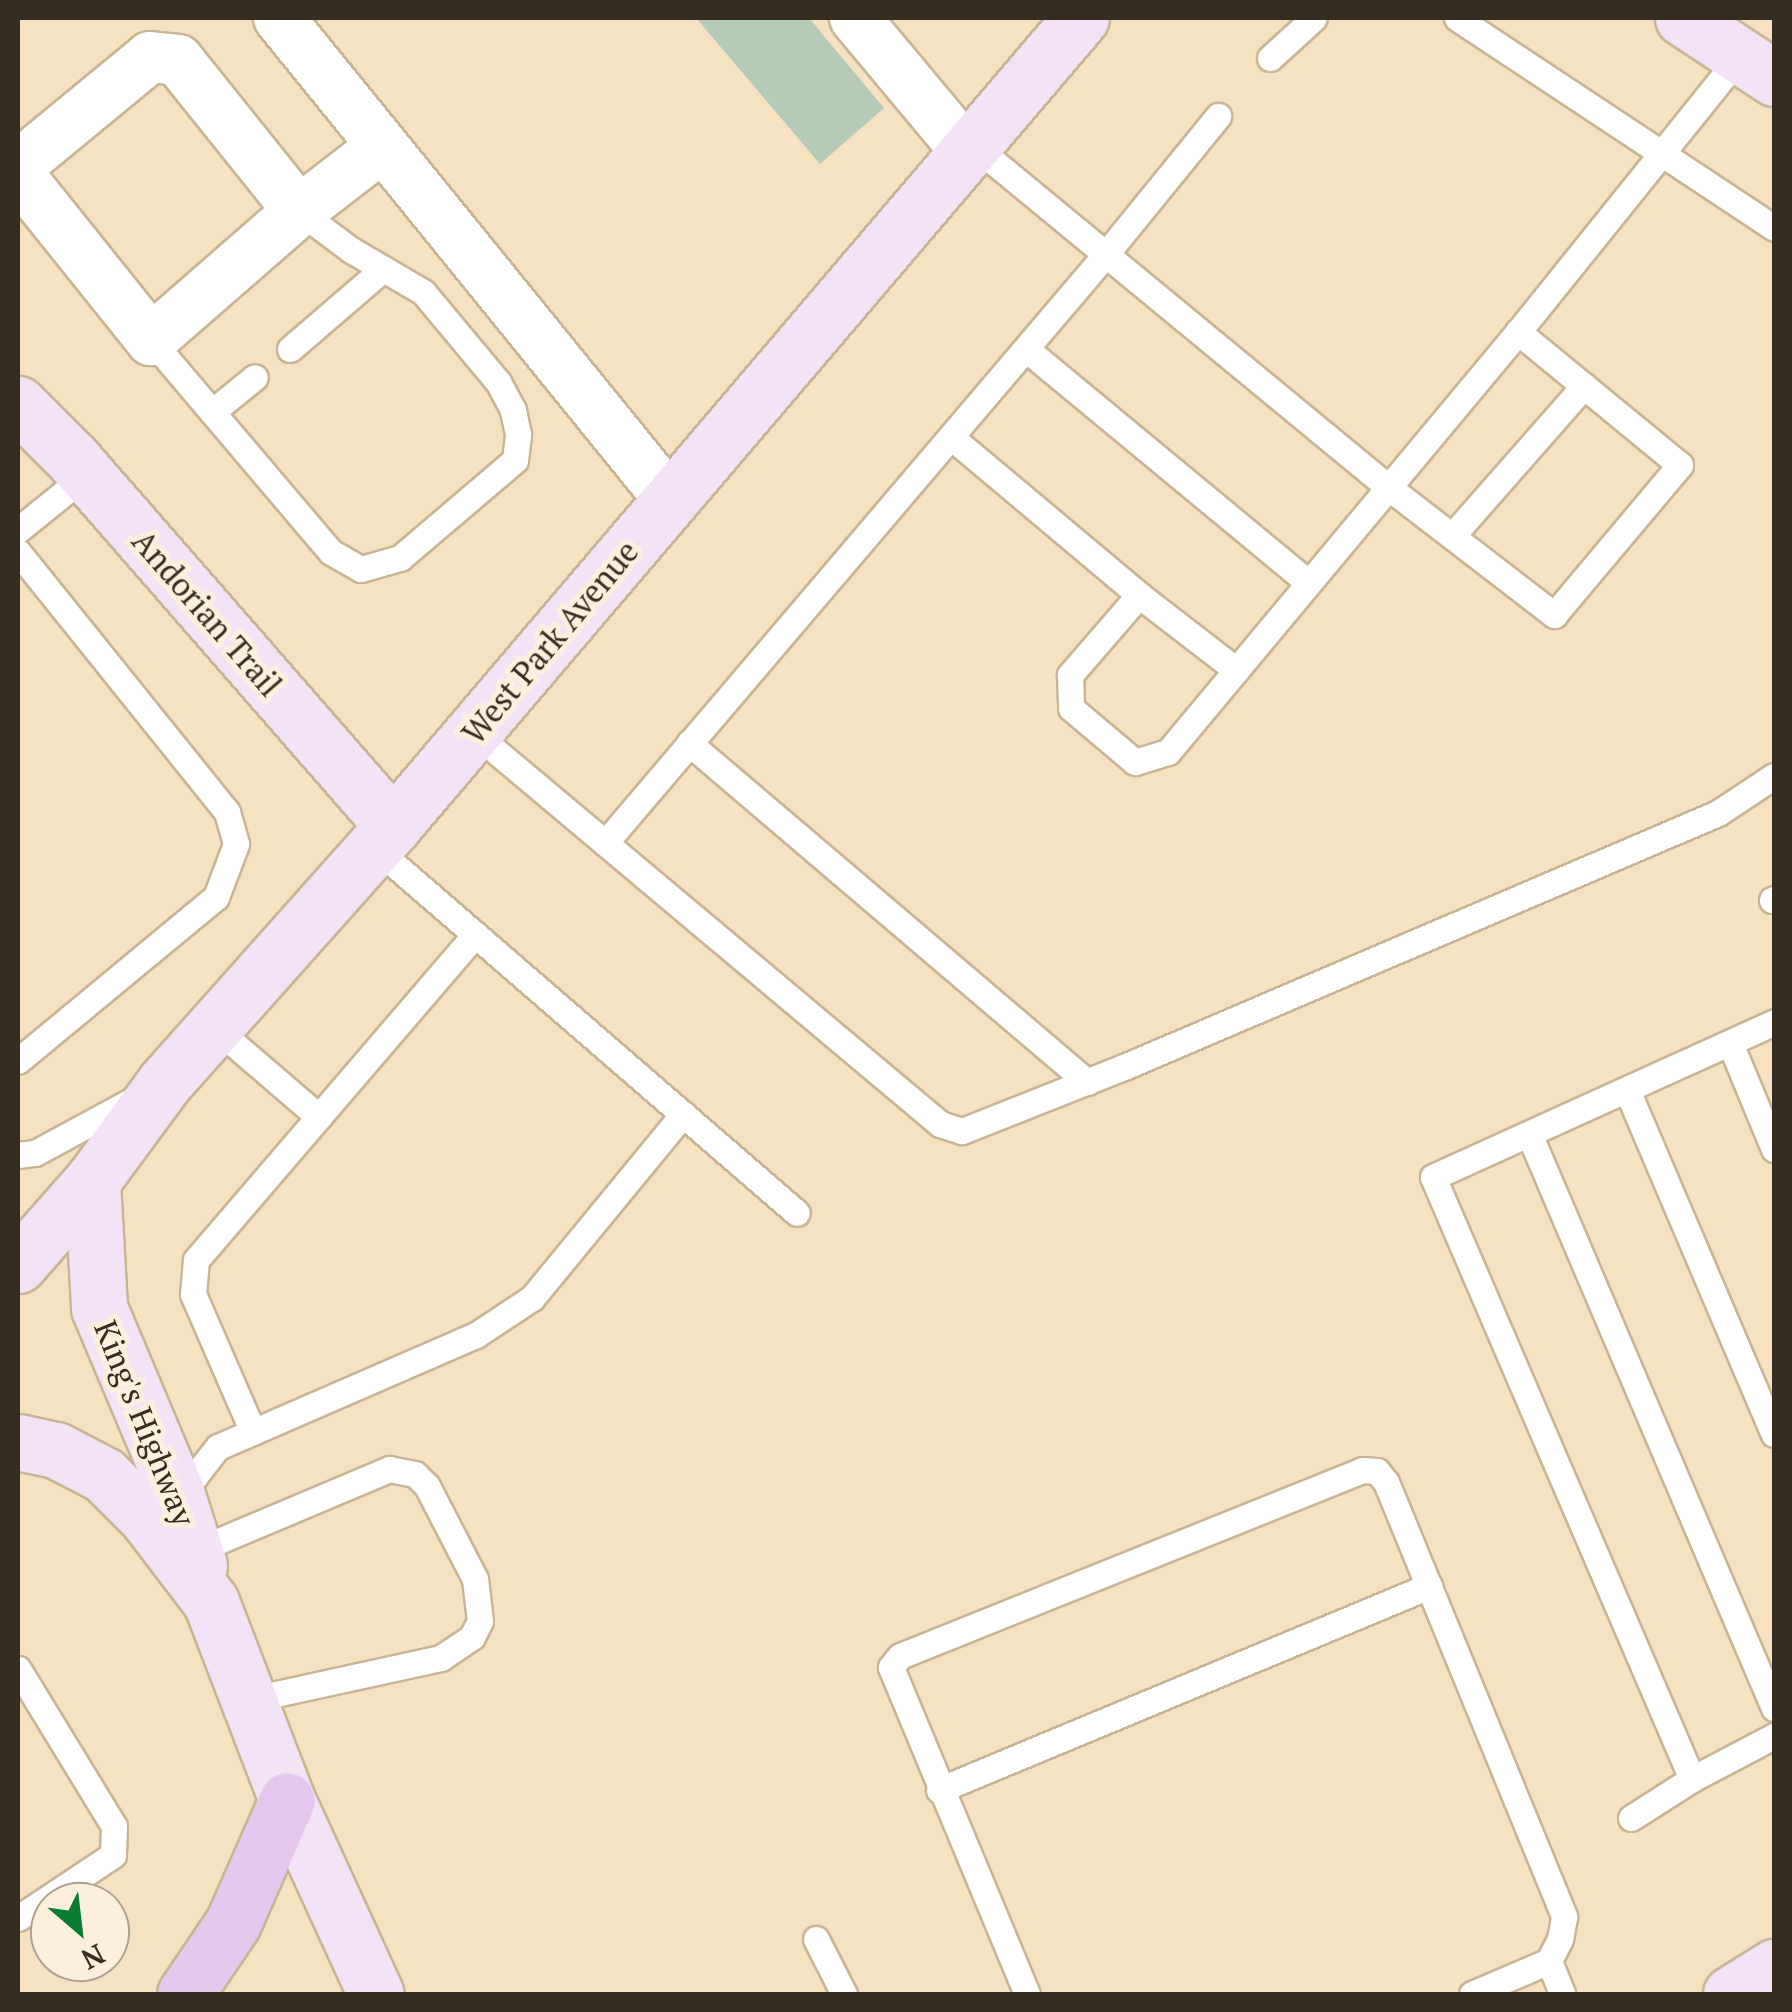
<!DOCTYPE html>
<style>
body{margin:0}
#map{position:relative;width:1792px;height:2012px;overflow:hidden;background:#f6e2c1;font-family:"PT Serif",serif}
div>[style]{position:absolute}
.green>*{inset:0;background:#b5cbb7}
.roads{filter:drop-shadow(2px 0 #c8b595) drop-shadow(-2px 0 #c8b595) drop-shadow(0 2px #c8b595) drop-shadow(0 -2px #c8b595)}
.lane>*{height:25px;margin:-12.5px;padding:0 12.5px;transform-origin:12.5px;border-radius:12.5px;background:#fff}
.street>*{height:50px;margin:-25px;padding:0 25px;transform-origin:25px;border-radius:25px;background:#fff}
.secondary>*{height:55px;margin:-27.5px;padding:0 27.5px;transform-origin:27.5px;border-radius:27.5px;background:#f4e3f6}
.primary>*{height:55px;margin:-27.5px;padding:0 27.5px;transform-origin:27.5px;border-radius:27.5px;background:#e8c7ee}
span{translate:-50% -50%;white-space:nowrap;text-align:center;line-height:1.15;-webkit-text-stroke:10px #fcf0dd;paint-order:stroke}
.street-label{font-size:32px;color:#342d20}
.frame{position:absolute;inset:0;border:20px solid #342d20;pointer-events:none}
.north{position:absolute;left:30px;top:1882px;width:100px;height:100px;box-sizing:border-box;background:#fcf0dd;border:2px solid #aca291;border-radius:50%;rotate:152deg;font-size:28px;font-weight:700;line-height:40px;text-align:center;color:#342d20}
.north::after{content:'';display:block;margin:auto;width:35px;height:45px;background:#0a7c32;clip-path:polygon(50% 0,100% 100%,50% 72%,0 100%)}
</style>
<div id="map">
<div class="green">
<i style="clip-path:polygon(696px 18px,809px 18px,884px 108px,820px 164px)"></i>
</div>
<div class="roads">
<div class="lane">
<i style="left:1457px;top:18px;width:380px;rotate:33.5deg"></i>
<i style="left:1270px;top:58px;width:59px;rotate:-42.3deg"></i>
<i style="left:972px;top:144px;width:539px;rotate:39.51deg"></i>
<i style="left:1388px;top:487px;width:210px;rotate:37.6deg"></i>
<i style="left:1554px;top:615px;width:196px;rotate:-50deg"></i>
<i style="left:1680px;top:465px;width:210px;rotate:-140.6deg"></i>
<i style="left:1518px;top:332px;width:356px;rotate:-51.2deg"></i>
<i style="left:151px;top:340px;width:278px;rotate:49.7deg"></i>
<i style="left:331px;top:552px;width:34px;rotate:30deg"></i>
<i style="left:361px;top:569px;width:41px;rotate:-15.8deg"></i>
<i style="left:400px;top:558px;width:151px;rotate:-40.4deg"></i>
<i style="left:515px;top:460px;width:26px;rotate:-83deg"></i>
<i style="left:518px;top:434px;width:25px;rotate:-102deg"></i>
<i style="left:513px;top:410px;width:32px;rotate:-118deg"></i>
<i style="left:498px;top:382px;width:117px;rotate:-129.8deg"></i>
<i style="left:423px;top:292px;width:83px;rotate:-149.7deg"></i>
<i style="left:351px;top:250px;width:65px;rotate:-143.1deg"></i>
<i style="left:290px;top:349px;width:123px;rotate:-40.7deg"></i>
<i style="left:1026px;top:349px;width:366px;rotate:39.6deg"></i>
<i style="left:212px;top:412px;width:55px;rotate:-39.1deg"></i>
<i style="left:951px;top:437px;width:246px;rotate:40deg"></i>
<i style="left:1139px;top:595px;width:106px;rotate:130.8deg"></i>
<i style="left:1070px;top:675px;width:33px;rotate:88deg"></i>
<i style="left:1071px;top:708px;width:84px;rotate:40.2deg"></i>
<i style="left:1135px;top:762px;width:34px;rotate:-17deg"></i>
<i style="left:1168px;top:752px;width:547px;rotate:-50.19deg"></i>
<i style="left:18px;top:530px;width:87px;rotate:-39deg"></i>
<i style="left:1452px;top:536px;width:200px;rotate:-48.7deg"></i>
<i style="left:18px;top:552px;width:334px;rotate:51.2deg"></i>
<i style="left:227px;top:812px;width:33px;rotate:74deg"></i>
<i style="left:236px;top:844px;width:57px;rotate:110.7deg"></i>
<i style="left:216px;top:897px;width:257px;rotate:140.4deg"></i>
<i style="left:1139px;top:595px;width:123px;rotate:37.7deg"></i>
<i style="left:473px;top:732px;width:610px;rotate:40.01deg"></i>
<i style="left:940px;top:1124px;width:23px;rotate:18deg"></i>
<i style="left:962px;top:1131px;width:174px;rotate:-21.6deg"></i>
<i style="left:1124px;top:1067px;width:646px;rotate:-23.15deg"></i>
<i style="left:1718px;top:813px;width:67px;rotate:-33.5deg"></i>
<i style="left:689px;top:743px;width:523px;rotate:40.42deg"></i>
<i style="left:605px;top:843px;width:773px;rotate:-49.62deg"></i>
<i style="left:1106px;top:254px;width:178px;rotate:-50.9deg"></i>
<i style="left:374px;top:847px;width:559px;rotate:40.87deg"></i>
<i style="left:1772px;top:900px;width:2px;rotate:-27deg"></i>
<i style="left:214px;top:1027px;width:138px;rotate:40.6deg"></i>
<i style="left:1730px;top:1043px;width:115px;rotate:67.5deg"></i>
<i style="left:1627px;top:1090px;width:374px;rotate:66.9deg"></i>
<i style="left:1530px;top:1136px;width:622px;rotate:66.9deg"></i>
<i style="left:18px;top:1155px;width:17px;rotate:-7deg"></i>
<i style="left:35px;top:1153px;width:114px;rotate:-28.4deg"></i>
<i style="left:253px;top:1432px;width:150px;rotate:-113.5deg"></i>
<i style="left:193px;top:1294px;width:34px;rotate:-85deg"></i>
<i style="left:196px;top:1260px;width:429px;rotate:-49.4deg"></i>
<i style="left:173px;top:1485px;width:24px;rotate:-22deg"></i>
<i style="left:195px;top:1476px;width:37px;rotate:-52deg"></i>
<i style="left:218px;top:1447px;width:281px;rotate:-23.5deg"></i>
<i style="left:476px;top:1335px;width:67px;rotate:-33.5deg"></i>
<i style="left:532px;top:1298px;width:238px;rotate:-50.6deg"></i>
<i style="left:195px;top:1551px;width:211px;rotate:-22.9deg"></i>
<i style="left:389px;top:1469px;width:26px;rotate:11deg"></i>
<i style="left:415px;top:1474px;width:17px;rotate:45deg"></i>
<i style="left:427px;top:1486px;width:105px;rotate:62.7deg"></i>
<i style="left:475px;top:1579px;width:42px;rotate:83.2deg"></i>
<i style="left:480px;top:1621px;width:18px;rotate:117deg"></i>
<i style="left:472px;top:1637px;width:37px;rotate:146deg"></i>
<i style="left:441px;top:1658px;width:197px;rotate:167.7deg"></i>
<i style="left:18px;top:1669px;width:184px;rotate:58.6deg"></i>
<i style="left:114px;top:1826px;width:29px;rotate:92deg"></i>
<i style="left:113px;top:1855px;width:114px;rotate:146.4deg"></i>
<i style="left:1692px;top:1779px;width:655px;rotate:-113.28deg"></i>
<i style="left:1433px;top:1177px;width:375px;rotate:-24.4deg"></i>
<i style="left:939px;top:1790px;width:531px;rotate:-22.6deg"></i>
<i style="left:1631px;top:1818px;width:72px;rotate:-32.6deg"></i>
<i style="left:1692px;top:1779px;width:93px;rotate:-27.7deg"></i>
<i style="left:816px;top:1939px;width:62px;rotate:63deg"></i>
<i style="left:1027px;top:1994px;width:354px;rotate:-112.6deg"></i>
<i style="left:891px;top:1667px;width:14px;rotate:-51deg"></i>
<i style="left:900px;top:1656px;width:498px;rotate:-21.9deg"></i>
<i style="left:1362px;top:1470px;width:15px;rotate:4deg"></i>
<i style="left:1377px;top:1471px;width:14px;rotate:51deg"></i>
<i style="left:1386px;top:1482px;width:470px;rotate:67.7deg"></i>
<i style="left:1564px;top:1917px;width:22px;rotate:100deg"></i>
<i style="left:1560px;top:1939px;width:25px;rotate:117deg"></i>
<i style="left:1549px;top:1961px;width:35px;rotate:68deg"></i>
<i style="left:1472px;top:1994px;width:84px;rotate:-23.2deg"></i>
</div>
<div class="street">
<i style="left:279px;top:18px;width:621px;rotate:50.95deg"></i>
<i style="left:855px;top:18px;width:173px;rotate:50.2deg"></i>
<i style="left:18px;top:166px;width:171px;rotate:-39.5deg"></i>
<i style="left:150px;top:57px;width:28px;rotate:6deg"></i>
<i style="left:178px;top:60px;width:193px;rotate:51.3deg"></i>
<i style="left:299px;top:211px;width:106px;rotate:-37.7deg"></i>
<i style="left:18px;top:174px;width:213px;rotate:51.3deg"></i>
<i style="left:151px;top:340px;width:196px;rotate:-41.1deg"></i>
</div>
<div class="secondary">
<i style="left:1683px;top:18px;width:109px;rotate:33.4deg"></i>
<i style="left:18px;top:404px;width:78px;rotate:45deg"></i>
<i style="left:73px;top:459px;width:487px;rotate:48.9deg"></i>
<i style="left:92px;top:1181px;width:127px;rotate:86.8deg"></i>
<i style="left:99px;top:1308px;width:196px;rotate:67.2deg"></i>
<i style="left:175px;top:1489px;width:80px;rotate:72.5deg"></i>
<i style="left:18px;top:1265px;width:112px;rotate:-48.6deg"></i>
<i style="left:92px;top:1181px;width:123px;rotate:-53.6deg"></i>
<i style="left:165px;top:1082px;width:343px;rotate:-48.3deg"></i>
<i style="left:393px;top:826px;width:1061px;rotate:-49.59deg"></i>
<i style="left:18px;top:1442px;width:39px;rotate:12deg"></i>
<i style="left:56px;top:1450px;width:54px;rotate:27.5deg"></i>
<i style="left:104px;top:1475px;width:61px;rotate:45deg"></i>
<i style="left:147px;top:1518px;width:106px;rotate:52.7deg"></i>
<i style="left:211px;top:1602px;width:212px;rotate:69deg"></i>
<i style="left:287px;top:1800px;width:213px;rotate:65.4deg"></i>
<i style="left:1731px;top:1994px;width:51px;rotate:-32.1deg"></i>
</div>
<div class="primary">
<i style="left:185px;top:1994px;width:86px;rotate:-55.9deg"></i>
<i style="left:233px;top:1923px;width:134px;rotate:-66.3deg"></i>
</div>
</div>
<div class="street-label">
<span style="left:207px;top:613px;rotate:49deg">Andorian Trail</span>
<span style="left:550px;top:642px;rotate:-50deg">West Park Avenue</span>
<span style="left:145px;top:1423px;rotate:68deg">King's Highway</span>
</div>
<div class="frame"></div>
<div class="north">N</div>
</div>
